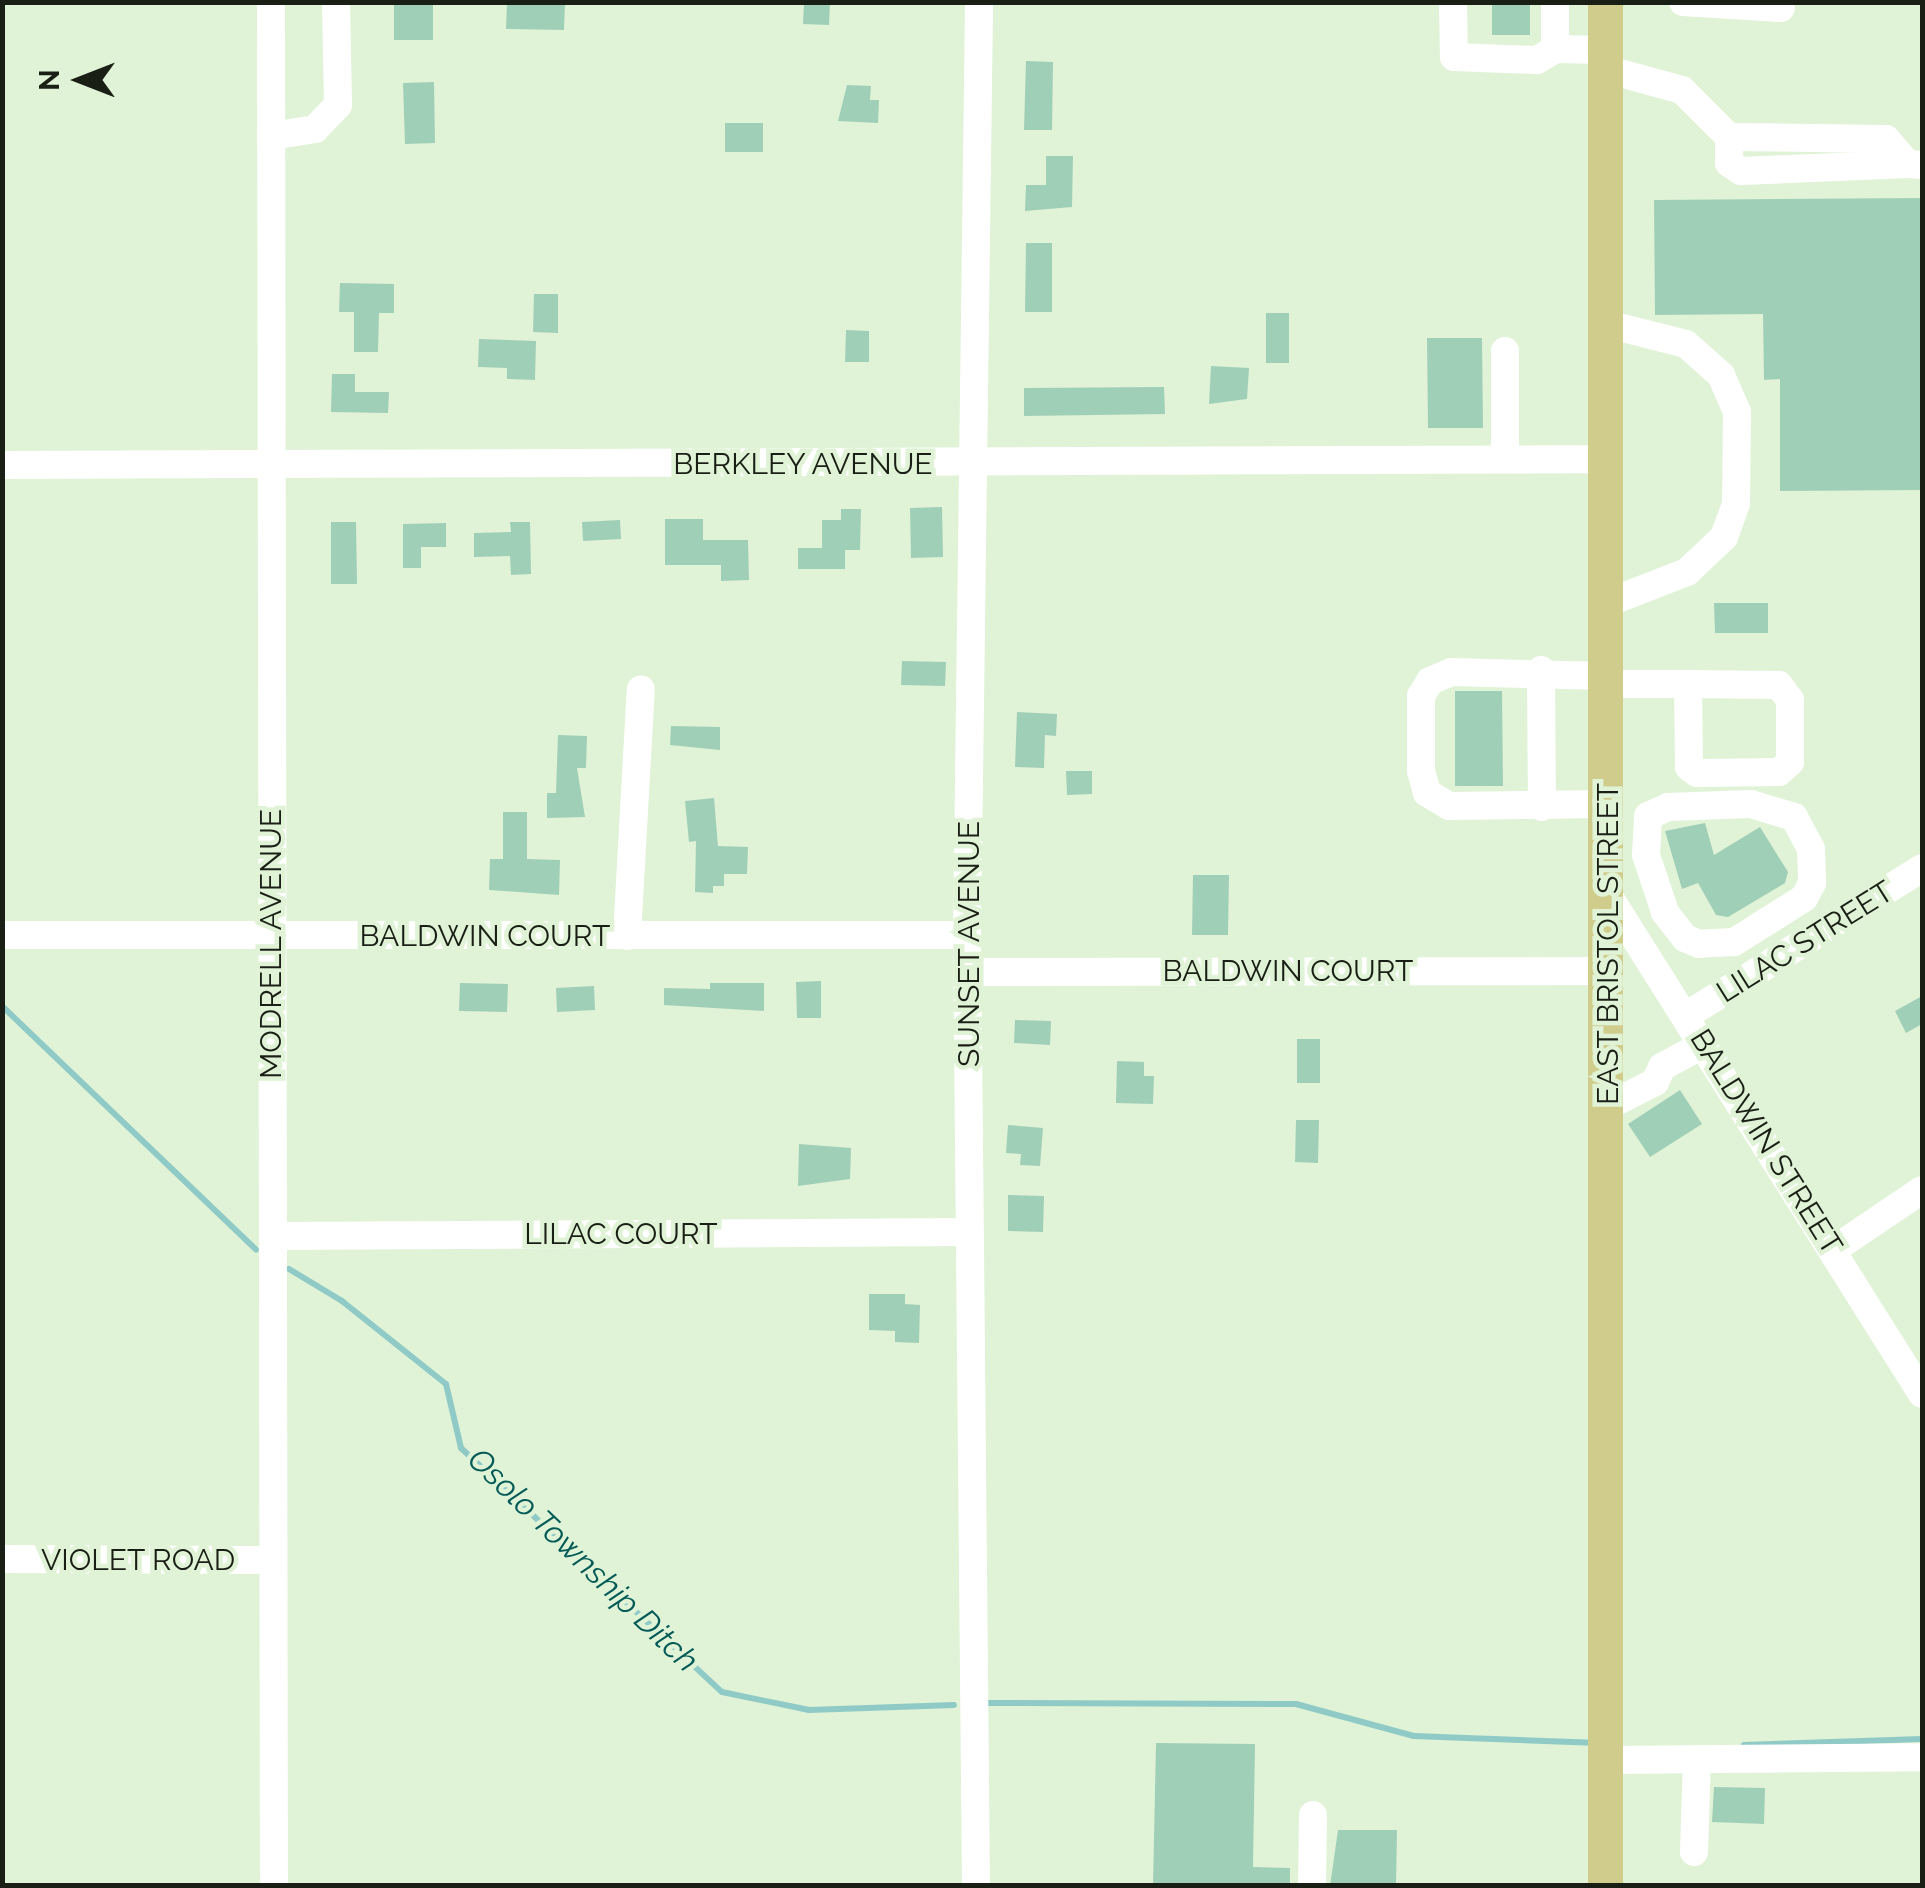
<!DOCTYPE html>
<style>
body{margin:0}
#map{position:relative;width:1925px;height:1888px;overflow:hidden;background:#e0f3d6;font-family:Raleway,sans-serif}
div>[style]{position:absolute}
.stream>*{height:6px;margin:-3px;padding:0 3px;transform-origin:3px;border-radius:3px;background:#90cac6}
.building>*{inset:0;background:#a0cfb7}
.minor>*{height:28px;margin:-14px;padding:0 14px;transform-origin:14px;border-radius:14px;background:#fff}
.major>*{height:35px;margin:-17.5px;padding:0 17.5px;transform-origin:17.5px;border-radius:17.5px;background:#d0cc8b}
span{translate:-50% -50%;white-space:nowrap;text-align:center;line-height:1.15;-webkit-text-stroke:9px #e0f3d6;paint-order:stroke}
.street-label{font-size:30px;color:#191f15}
.water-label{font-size:32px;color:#045a57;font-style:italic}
.frame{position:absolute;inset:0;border:5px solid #191f15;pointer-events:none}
.north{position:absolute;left:30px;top:30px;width:100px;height:100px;-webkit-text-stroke:8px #e0f3d6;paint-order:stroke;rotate:270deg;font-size:28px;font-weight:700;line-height:40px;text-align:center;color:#191f15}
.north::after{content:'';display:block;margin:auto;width:35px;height:45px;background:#191f15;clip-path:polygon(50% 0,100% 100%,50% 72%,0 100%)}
</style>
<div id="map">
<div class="stream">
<i style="left:2px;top:1006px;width:352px;rotate:43.8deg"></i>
<i style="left:289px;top:1269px;width:62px;rotate:31.1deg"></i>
<i style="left:342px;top:1301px;width:133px;rotate:38.6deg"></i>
<i style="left:446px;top:1384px;width:66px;rotate:76.8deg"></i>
<i style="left:461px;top:1448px;width:357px;rotate:43.1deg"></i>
<i style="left:722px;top:1692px;width:89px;rotate:11.7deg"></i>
<i style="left:809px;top:1710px;width:145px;rotate:-2deg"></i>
<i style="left:988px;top:1703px;width:308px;rotate:0.2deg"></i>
<i style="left:1296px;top:1704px;width:122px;rotate:15.2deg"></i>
<i style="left:1414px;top:1736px;width:179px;rotate:2.2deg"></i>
<i style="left:1744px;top:1745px;width:178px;rotate:-1.9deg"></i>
</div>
<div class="building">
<i style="clip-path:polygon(394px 2px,433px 2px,433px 40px,394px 40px)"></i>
<i style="clip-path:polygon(507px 2px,565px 2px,564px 30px,506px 29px)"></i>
<i style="clip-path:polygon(804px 2px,830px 2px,829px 25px,803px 24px)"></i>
<i style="clip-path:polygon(1492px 2px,1530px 2px,1530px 35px,1492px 35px)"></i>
<i style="clip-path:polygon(1026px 61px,1053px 62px,1052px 130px,1024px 130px)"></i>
<i style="clip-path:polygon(434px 82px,435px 143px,405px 144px,403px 83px)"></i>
<i style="clip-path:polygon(847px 85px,871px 86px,870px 100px,879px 100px,878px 123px,838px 121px)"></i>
<i style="clip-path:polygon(725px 123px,763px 123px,763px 152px,725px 152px)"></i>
<i style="clip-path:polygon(1046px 156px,1073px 156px,1072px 207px,1025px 211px,1026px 185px,1046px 185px)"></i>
<i style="clip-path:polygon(1922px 198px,1922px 490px,1780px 491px,1780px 379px,1764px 380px,1763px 314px,1655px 315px,1654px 200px)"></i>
<i style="clip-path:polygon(1026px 243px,1052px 243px,1052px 312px,1025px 312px)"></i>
<i style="clip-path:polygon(340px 283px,394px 284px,394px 313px,379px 313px,378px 352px,354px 352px,354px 312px,339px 312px)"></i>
<i style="clip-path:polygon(534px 294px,558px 294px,558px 333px,533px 332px)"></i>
<i style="clip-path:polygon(1266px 313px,1289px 313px,1289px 363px,1266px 363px)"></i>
<i style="clip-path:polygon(846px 330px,869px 331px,869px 362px,845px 362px)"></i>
<i style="clip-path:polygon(1427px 338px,1482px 338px,1483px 428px,1428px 428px)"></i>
<i style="clip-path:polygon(479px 339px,536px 341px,535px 380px,507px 379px,507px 368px,478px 367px)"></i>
<i style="clip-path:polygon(1211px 366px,1249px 368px,1247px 399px,1209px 404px)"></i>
<i style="clip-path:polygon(332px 374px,355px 374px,355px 392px,389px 392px,388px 413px,331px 412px)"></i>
<i style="clip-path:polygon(1164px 387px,1165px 414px,1024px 416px,1024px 388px)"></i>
<i style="clip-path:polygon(942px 507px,943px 557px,911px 558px,910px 508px)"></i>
<i style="clip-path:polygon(841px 509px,861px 509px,860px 550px,845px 550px,845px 569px,798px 569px,798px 548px,822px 548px,822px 520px,841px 520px)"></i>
<i style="clip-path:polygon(665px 519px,703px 519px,703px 540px,748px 540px,749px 580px,721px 581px,721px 565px,665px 565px)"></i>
<i style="clip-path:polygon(620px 520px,621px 539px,583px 541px,582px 522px)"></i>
<i style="clip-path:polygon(331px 522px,356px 522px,357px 584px,331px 584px)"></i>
<i style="clip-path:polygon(510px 522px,530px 522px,531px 574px,511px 575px,510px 556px,474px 557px,474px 533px,511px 532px)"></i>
<i style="clip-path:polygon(446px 523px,446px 547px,421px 547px,421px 568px,403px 568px,403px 524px)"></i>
<i style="clip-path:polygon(1714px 603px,1768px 603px,1768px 633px,1715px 633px)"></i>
<i style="clip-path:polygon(902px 661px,946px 662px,945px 686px,901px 685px)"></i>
<i style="clip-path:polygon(1455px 691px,1502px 691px,1503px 786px,1455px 786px)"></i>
<i style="clip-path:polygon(1017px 712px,1057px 714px,1056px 736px,1045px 735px,1044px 768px,1015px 767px)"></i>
<i style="clip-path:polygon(671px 726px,720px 727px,720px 750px,670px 745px)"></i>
<i style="clip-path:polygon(558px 735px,587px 736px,586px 768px,577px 768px,585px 817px,547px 818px,547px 793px,556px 793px)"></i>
<i style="clip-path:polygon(1066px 771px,1092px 771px,1092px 794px,1067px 795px)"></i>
<i style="clip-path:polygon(714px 798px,718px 846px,748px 847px,747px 874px,724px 874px,724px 886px,713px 886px,713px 893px,695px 892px,696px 841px,689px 842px,685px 801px)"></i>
<i style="clip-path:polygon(503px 812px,527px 812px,527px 859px,560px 860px,559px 895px,489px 890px,490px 859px,503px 859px)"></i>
<i style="clip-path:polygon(1705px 823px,1714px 855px,1760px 827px,1788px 872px,1785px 883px,1728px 917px,1716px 915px,1698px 883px,1682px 889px,1665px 831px)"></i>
<i style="clip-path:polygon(1193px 875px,1229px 875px,1228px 935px,1192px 935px)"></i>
<i style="clip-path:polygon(821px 981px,821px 1018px,797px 1018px,796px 982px)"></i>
<i style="clip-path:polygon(460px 983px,508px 984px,507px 1012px,459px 1011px)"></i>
<i style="clip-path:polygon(710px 983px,764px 983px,764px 1011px,664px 1005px,664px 988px,710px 989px)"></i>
<i style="clip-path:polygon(594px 986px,595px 1010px,557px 1012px,556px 988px)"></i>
<i style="clip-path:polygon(1922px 996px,1922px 1024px,1906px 1033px,1895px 1011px)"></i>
<i style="clip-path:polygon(1015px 1020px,1051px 1021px,1050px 1045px,1014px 1043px)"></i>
<i style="clip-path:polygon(1297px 1039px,1320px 1039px,1320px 1083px,1297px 1083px)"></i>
<i style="clip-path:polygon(1117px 1061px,1144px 1062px,1144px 1076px,1154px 1076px,1153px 1104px,1116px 1103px)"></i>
<i style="clip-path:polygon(1680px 1090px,1702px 1124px,1650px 1157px,1628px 1124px)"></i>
<i style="clip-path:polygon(1296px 1120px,1319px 1120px,1318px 1163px,1295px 1162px)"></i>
<i style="clip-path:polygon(1008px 1125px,1043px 1128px,1040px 1166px,1020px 1165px,1021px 1154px,1006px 1153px)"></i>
<i style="clip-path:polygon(799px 1144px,851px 1148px,850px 1179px,798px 1186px)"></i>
<i style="clip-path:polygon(1008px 1195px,1044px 1196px,1043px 1232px,1008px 1231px)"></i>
<i style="clip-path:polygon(869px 1294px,905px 1294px,905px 1304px,920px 1305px,919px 1343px,895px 1342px,895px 1331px,869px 1330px)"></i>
<i style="clip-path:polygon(1156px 1743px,1255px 1744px,1253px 1867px,1290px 1868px,1290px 1886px,1153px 1886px)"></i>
<i style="clip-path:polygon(1714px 1787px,1765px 1788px,1764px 1824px,1712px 1822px)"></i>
<i style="clip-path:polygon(1338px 1830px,1397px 1830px,1396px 1886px,1330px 1886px)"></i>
</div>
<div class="minor">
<i style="left:271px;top:2px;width:1884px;rotate:89.91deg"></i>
<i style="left:1453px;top:2px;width:55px;rotate:89deg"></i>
<i style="left:1454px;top:57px;width:83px;rotate:2.1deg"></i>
<i style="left:1537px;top:60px;width:21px;rotate:-31deg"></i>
<i style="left:1555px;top:49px;width:50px;rotate:1.1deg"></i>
<i style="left:1555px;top:2px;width:47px;rotate:90deg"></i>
<i style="left:1683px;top:2px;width:98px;rotate:3.5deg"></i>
<i style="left:1605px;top:69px;width:80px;rotate:15.3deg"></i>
<i style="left:1682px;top:90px;width:66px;rotate:45deg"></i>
<i style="left:1729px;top:137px;width:157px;rotate:0.7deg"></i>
<i style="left:1886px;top:139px;width:33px;rotate:49deg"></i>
<i style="left:1908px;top:164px;width:14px;rotate:4deg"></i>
<i style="left:271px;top:136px;width:45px;rotate:-9deg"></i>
<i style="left:315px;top:129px;width:33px;rotate:-46deg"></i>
<i style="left:338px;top:105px;width:103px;rotate:-91.1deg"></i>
<i style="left:1729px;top:137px;width:26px;rotate:90deg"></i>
<i style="left:1729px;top:163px;width:14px;rotate:34deg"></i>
<i style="left:1741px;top:171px;width:167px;rotate:-2.4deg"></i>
<i style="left:1607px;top:324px;width:81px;rotate:14.2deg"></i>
<i style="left:1686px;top:344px;width:47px;rotate:41.5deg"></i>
<i style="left:1721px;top:375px;width:40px;rotate:66.6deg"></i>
<i style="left:1737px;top:412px;width:92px;rotate:90.6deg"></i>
<i style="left:1736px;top:504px;width:35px;rotate:110deg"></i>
<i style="left:1724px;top:537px;width:51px;rotate:136.6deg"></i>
<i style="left:1687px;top:572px;width:86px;rotate:158.8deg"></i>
<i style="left:1505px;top:351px;width:108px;rotate:90deg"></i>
<i style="left:2px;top:465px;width:1601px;rotate:-0.21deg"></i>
<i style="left:1541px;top:670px;width:137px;rotate:89.6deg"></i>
<i style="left:1607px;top:684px;width:81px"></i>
<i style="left:1688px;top:684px;width:91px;rotate:0.6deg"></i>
<i style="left:1779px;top:685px;width:19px;rotate:54deg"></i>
<i style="left:1790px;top:700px;width:62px;rotate:90deg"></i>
<i style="left:1790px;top:762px;width:15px;rotate:138deg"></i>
<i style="left:1779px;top:772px;width:82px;rotate:179.3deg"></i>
<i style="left:1697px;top:773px;width:10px;rotate:-143deg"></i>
<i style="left:1689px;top:767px;width:83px;rotate:-90.7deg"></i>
<i style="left:1607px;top:804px;width:158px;rotate:179.3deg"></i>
<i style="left:1449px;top:806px;width:26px;rotate:-149deg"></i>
<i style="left:1427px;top:793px;width:23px;rotate:-105deg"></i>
<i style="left:1421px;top:771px;width:75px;rotate:-90deg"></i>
<i style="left:1421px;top:696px;width:17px;rotate:-59deg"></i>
<i style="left:1430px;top:681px;width:23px;rotate:-23deg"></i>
<i style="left:1451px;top:672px;width:156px;rotate:1.5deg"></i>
<i style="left:1751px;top:804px;width:45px;rotate:16.8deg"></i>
<i style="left:1794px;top:817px;width:36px;rotate:62deg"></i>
<i style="left:1811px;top:849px;width:34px;rotate:88deg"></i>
<i style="left:1812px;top:883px;width:17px;rotate:118deg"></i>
<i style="left:1804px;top:898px;width:83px;rotate:147.8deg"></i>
<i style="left:1734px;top:942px;width:35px;rotate:177deg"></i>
<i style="left:1699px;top:944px;width:15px;rotate:-157deg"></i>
<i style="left:1685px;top:938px;width:33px;rotate:-128deg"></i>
<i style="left:1665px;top:912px;width:60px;rotate:-108.4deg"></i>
<i style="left:1646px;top:855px;width:39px;rotate:-87deg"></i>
<i style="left:1648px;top:816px;width:22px;rotate:-24deg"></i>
<i style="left:1668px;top:807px;width:83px;rotate:-2.1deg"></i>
<i style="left:1606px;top:892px;width:593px;rotate:57.81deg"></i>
<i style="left:2px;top:935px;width:965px"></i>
<i style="left:627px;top:936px;width:247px;rotate:-86.8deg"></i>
<i style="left:970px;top:972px;width:637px;rotate:-0.09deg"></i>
<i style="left:1687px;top:1015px;width:277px;rotate:-32deg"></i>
<i style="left:1608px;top:1106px;width:53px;rotate:-27.1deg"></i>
<i style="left:1655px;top:1082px;width:17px;rotate:-65deg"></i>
<i style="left:1662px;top:1067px;width:48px;rotate:-28.7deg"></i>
<i style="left:273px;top:1236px;width:695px;rotate:-0.33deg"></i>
<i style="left:1833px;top:1250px;width:107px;rotate:-34deg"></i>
<i style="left:2px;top:1559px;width:271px;rotate:0.2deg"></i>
<i style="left:1605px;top:1760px;width:317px;rotate:-0.5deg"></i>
<i style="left:1694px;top:1852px;width:93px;rotate:-88.2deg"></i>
<i style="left:976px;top:1886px;width:951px;rotate:-90.54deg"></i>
<i style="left:967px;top:935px;width:933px;rotate:-89.26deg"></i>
<i style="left:1312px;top:1886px;width:71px;rotate:-89.2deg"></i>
</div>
<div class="major">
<i style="left:1605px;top:2px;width:1884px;rotate:90deg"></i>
</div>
<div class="street-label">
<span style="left:803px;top:464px">BERKLEY AVENUE</span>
<span style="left:485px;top:936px">BALDWIN COURT</span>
<span style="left:1805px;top:942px;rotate:-32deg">LILAC STREET</span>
<span style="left:271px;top:944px;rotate:-90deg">MODRELL AVENUE</span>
<span style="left:969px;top:944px;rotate:-90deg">SUNSET AVENUE</span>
<span style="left:1608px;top:944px;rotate:-90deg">EAST BRISTOL STREET</span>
<span style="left:1288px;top:971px">BALDWIN COURT</span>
<span style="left:1766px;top:1142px;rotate:58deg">BALDWIN STREET</span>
<span style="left:621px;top:1234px">LILAC COURT</span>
<span style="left:138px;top:1560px">VIOLET ROAD</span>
</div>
<div class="water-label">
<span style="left:583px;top:1560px;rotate:44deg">Osolo Township Ditch</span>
</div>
<div class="frame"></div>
<div class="north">N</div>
</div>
